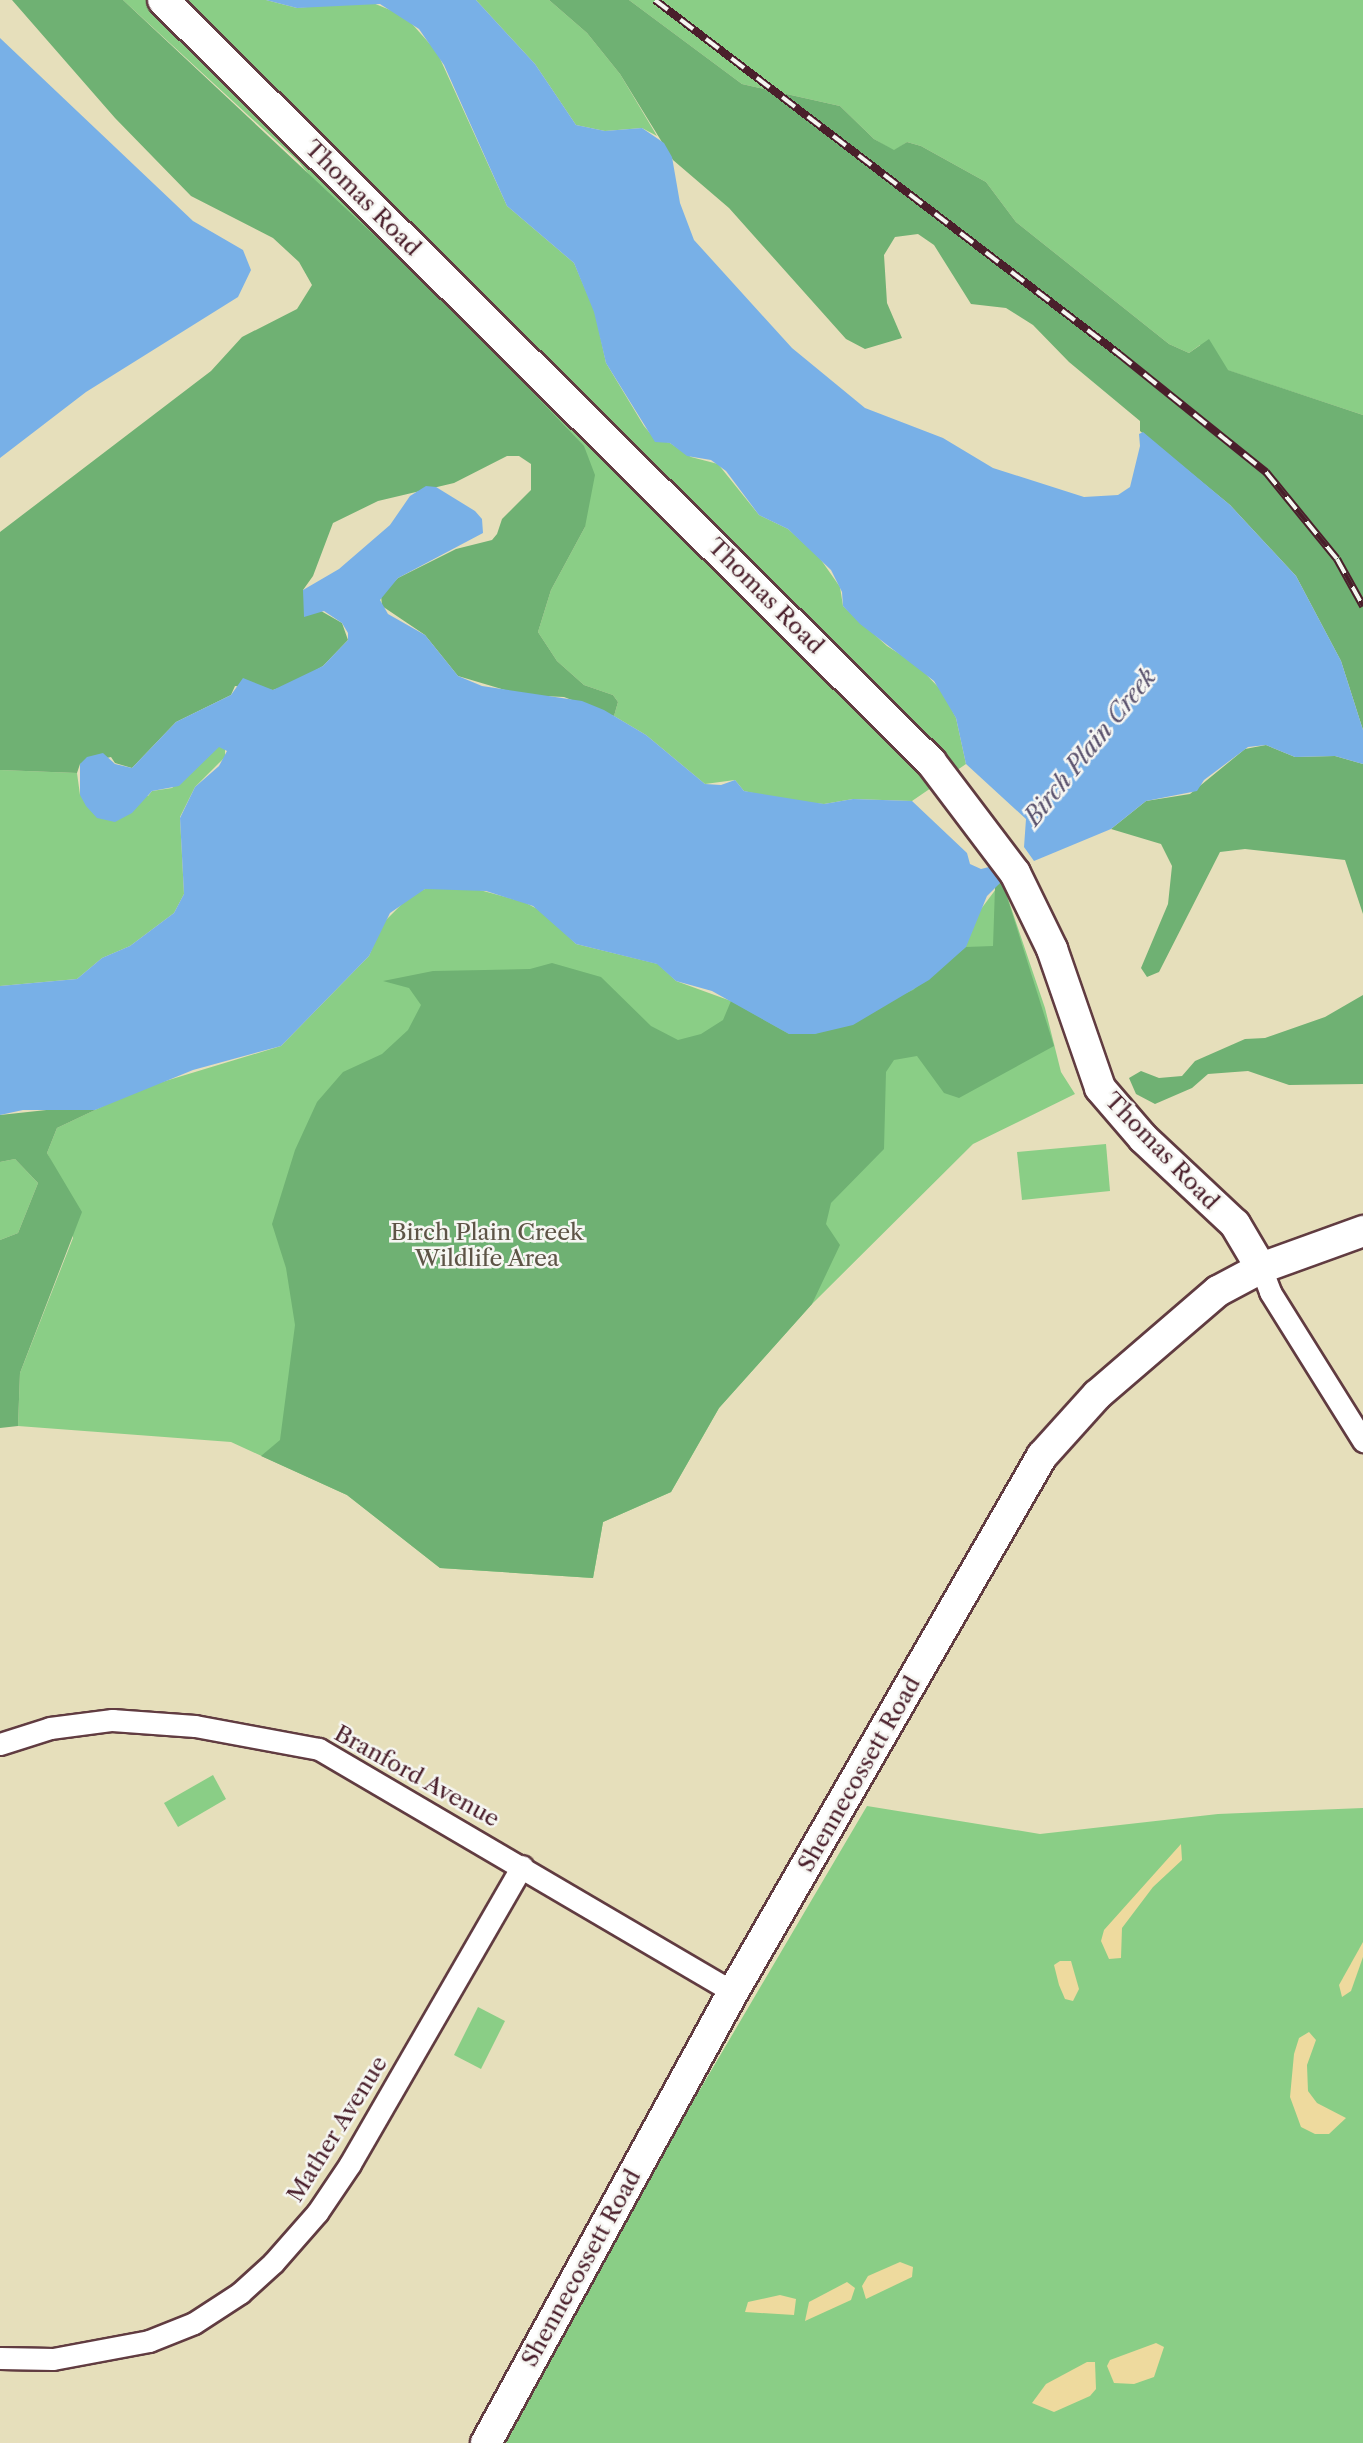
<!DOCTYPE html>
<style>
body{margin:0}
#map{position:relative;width:1363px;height:2443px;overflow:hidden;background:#e6dfbb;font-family:"Libre Caslon Text",serif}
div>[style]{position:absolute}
.green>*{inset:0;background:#8ace86}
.forest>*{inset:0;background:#6fb173}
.sand>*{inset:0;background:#eeda9e}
.water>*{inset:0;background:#78b0e7}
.roads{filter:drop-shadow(2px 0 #613c41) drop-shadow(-2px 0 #613c41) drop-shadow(0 2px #613c41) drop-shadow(0 -2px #613c41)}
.street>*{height:21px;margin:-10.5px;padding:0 10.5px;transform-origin:10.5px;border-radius:10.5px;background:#fff}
.secondary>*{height:30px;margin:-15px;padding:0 15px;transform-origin:15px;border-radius:15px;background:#fff}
.rail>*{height:8px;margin-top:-4px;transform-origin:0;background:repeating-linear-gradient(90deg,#f6f6f2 0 16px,#4a1f2b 0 32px);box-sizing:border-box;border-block:2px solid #4a1f2b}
span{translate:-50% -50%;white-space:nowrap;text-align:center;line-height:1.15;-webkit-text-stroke:5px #f6f6f2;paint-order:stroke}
.street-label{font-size:23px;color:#4a1f2b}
.park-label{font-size:23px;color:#5d5446}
.water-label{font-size:24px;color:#5a526d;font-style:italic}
</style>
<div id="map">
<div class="green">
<i style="clip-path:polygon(123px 0,266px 0,297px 8px,368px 1px,405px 16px,437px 52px,507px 206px,574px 263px,595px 312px,606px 363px,644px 426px,654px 438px,670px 443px,691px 457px,718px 464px,759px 515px,788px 529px,819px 557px,840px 587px,843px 606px,887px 646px,917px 665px,943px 692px,956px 718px,966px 764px,912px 801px,853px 799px,824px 804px,788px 801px,744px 791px,735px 780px,705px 784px,646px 735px,614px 716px,618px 702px,613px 695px,584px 685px,557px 661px,538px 632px,551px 590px,585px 527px,299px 162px)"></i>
<i style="clip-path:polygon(476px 0,549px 0,587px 33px,620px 74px,657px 136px,642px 128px,605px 131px,576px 125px,535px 64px)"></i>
<i style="clip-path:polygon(629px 0,1363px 0,1363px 415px,1227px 370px,1200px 345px,1189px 353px,1169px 344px,1016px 222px,986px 182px,921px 146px,907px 142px,894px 151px,874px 139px,840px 106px,742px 84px)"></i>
<i style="clip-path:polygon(219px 746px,225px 748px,225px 757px,195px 787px,180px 817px,184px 894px,174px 913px,130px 946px,102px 958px,77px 979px,0 986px,0 770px,77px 773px,80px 795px,148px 796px,152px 791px,172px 788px)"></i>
<i style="clip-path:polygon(1002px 881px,1045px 1008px,1061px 1072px,1075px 1094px,973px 1144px,812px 1304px,719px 1408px,671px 1492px,603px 1522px,593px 1578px,440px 1568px,347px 1495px,231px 1442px,18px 1426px,20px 1373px,73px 1238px,58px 1175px,47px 1153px,57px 1128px,139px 1089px,281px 1046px,369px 956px,382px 924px,411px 895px,425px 889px,476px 889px,524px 902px,545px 913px,576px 944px,658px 964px,676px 981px,731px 1001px,981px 909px)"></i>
<i style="clip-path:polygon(1106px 1144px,1110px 1191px,1022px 1200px,1017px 1152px)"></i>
<i style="clip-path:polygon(15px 1159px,38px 1183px,18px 1233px,0 1240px,0 1162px)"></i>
<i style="clip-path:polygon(213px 1775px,226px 1799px,178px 1827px,164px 1803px)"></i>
<i style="clip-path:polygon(867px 1806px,1040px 1834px,1218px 1814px,1363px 1808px,1363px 2443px,506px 2443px,685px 2115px)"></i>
<i style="clip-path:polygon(478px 2007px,505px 2021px,481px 2069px,454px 2055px)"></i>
</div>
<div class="forest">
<i style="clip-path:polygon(12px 0,123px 0,453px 309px,584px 446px,595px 475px,585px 527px,551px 590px,538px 632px,557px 661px,584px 685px,613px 695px,618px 702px,614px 716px,564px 697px,522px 695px,458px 676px,425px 635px,382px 606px,381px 595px,398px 578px,456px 549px,492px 540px,497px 534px,502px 519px,531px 490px,531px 464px,519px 456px,507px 456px,454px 483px,378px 501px,333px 523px,313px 576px,303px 590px,321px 611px,342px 623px,348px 640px,323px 666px,296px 682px,273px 690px,235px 686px,231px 695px,176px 722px,132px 768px,115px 763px,111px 757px,80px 764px,77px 773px,0 770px,0 532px,211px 371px,242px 337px,297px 309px,312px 285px,299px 262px,273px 238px,191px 196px,115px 118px)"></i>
<i style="clip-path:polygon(549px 0,629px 0,742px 84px,840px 106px,874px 139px,894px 150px,907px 142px,921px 146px,986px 182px,1016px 222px,1169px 344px,1189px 353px,1209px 339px,1228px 370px,1363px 415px,1363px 730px,1341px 661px,1296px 576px,1230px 505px,1140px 431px,1140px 421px,1069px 362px,1033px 325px,1006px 308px,971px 304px,934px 245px,918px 234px,895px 237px,884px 255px,887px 303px,902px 338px,865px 349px,846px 339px,729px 208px,673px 160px,620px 74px,587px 33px)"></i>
<i style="clip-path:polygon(1266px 745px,1295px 757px,1335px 756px,1363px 764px,1363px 914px,1345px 860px,1245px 849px,1220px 852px,1159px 972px,1147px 977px,1141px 968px,1168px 904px,1172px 866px,1161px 844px,1111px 829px,1146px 801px,1190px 794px,1245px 749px)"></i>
<i style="clip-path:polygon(1002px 881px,1054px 1046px,959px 1098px,944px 1093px,917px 1056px,894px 1060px,886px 1072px,884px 1149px,831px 1203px,826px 1224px,840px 1245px,812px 1304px,719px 1408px,671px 1492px,603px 1522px,593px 1578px,440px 1568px,347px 1495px,261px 1456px,280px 1440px,295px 1325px,286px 1268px,272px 1224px,295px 1150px,317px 1102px,343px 1072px,382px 1054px,408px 1030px,421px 1005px,409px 988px,383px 981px,433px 971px,530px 969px,552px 963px,601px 977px,651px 1026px,678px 1040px,701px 1034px,723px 1020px,731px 1001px,789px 1034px,815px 1034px,913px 990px,966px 947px,993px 946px,995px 887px)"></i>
<i style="clip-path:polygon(1363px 995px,1363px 1084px,1289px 1085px,1248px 1071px,1208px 1074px,1192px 1088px,1155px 1104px,1136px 1094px,1129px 1078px,1141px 1071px,1159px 1078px,1182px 1076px,1195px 1061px,1245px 1039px,1265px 1038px,1325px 1017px)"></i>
<i style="clip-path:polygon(65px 1108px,95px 1110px,57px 1128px,47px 1153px,82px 1212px,20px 1373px,18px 1426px,0 1428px,0 1240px,18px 1233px,38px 1183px,15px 1159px,0 1162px,0 1115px)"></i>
</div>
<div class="sand">
<i style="clip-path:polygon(1181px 1844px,1182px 1860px,1153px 1887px,1122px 1928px,1121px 1958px,1109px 1959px,1101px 1941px,1104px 1930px)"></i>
<i style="clip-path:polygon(1363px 1942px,1363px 1957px,1351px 1991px,1342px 1997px,1339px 1985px)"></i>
<i style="clip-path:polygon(1060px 1961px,1071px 1961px,1079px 1989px,1073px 2001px,1065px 1999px,1059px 1985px,1054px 1965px)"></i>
<i style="clip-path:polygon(1309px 2032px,1316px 2040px,1307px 2065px,1308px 2091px,1317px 2103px,1346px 2118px,1329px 2134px,1315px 2134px,1301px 2127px,1290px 2097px,1294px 2054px,1299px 2038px)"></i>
<i style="clip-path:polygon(900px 2262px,913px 2267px,912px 2277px,866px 2299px,862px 2286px,868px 2276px)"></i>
<i style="clip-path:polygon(847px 2282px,855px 2288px,851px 2300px,805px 2321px,809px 2302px)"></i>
<i style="clip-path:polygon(780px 2295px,796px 2299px,794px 2315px,745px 2312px,748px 2302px)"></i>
<i style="clip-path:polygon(1156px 2343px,1164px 2347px,1154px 2377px,1134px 2384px,1114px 2383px,1107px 2366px,1110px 2360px)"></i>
<i style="clip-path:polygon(1087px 2362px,1095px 2362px,1096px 2389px,1090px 2396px,1054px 2412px,1032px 2403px,1046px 2384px)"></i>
</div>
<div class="water">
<i style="clip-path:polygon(266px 0,476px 0,535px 64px,576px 125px,605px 131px,642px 128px,664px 143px,672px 157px,680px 203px,694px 240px,792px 348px,865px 408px,943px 438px,993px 468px,1084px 497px,1118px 495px,1130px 487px,1140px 446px,1139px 434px,1143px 432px,1230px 505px,1296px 576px,1341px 661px,1363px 730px,1363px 764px,1335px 756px,1295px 757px,1266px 745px,1248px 747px,1204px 780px,1197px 791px,1146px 801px,1111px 829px,1034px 861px,1024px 847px,1026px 819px,966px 764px,956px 718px,934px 681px,860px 624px,843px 606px,842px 592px,831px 570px,788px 529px,759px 515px,726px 471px,711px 460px,687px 456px,670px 443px,655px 442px,606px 363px,594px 312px,574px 263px,507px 206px,444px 65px,419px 29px,380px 4px,297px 8px)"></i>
<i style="clip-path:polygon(0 38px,193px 221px,243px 250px,251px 270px,238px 297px,86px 392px,0 458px)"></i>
<i style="clip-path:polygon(426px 486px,436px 487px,475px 511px,482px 519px,483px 533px,398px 578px,380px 600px,388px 614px,425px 635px,458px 676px,482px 686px,582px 701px,604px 710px,646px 735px,705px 784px,721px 785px,735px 780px,744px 791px,824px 804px,853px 799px,912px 801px,967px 853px,970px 864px,981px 869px,993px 866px,1002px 881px,987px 896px,966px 947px,929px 980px,853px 1025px,815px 1034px,789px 1034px,712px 991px,676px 981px,657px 964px,576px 944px,533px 906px,486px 891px,425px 889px,390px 913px,369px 956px,281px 1046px,193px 1070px,95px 1110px,23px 1110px,0 1115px,0 986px,77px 979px,102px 958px,130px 946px,174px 913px,184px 894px,180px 818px,195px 787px,219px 766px,227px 751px,219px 747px,179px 786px,152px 791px,132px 813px,115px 822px,97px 818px,86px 806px,80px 795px,80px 764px,87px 757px,103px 753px,115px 764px,132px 768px,176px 722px,231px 695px,243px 678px,273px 690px,323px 666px,348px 640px,348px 633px,342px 623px,324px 611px,304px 617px,303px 590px,339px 569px,390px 525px,410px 496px)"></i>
</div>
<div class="roads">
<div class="street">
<i style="left:1261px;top:1268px;width:26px;rotate:69deg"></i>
<i style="left:1270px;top:1292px;width:176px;rotate:58deg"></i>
<i style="left:0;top:1744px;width:52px;rotate:-17.7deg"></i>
<i style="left:50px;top:1728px;width:63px;rotate:-7.4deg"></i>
<i style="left:112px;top:1720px;width:83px;rotate:4.1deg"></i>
<i style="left:195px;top:1726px;width:126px;rotate:10.5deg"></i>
<i style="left:319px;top:1749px;width:480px;rotate:30.4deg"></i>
<i style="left:0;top:2358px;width:53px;rotate:1.1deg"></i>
<i style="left:53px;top:2359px;width:98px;rotate:-10.6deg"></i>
<i style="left:149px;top:2341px;width:48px;rotate:-21.8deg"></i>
<i style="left:194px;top:2323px;width:55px;rotate:-33.1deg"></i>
<i style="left:240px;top:2293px;width:45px;rotate:-42.3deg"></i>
<i style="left:273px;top:2263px;width:67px;rotate:-48.7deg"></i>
<i style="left:317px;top:2213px;width:59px;rotate:-56deg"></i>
<i style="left:350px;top:2164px;width:344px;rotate:-60deg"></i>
</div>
<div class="secondary">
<i style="left:163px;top:0;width:1082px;rotate:44.78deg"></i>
<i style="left:931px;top:762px;width:139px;rotate:52.9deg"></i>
<i style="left:1015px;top:873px;width:85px;rotate:64deg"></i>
<i style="left:1052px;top:949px;width:147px;rotate:70.9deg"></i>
<i style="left:1100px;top:1088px;width:66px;rotate:49.3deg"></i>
<i style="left:1143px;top:1138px;width:126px;rotate:43.1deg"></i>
<i style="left:1235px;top:1224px;width:51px;rotate:59.4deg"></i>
<i style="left:486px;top:2443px;width:514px;rotate:-61.29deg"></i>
<i style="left:733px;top:1992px;width:619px;rotate:-60.04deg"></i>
<i style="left:1042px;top:1456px;width:82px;rotate:-48deg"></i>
<i style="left:1097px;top:1395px;width:160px;rotate:-40.7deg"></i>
<i style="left:1218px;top:1291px;width:49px;rotate:-28.1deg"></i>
<i style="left:1261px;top:1268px;width:109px;rotate:-19.9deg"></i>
</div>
</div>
<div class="rail">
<i style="left:655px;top:0;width:584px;rotate:37.34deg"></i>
<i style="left:1119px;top:354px;width:189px;rotate:38.8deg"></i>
<i style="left:1266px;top:472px;width:112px;rotate:50.8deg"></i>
<i style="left:1337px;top:559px;width:54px;rotate:61deg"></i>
</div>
<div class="street-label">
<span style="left:363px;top:198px;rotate:45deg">Thomas Road</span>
<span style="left:766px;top:596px;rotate:45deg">Thomas Road</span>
<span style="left:1162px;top:1151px;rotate:46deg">Thomas Road</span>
<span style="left:859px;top:1774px;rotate:-60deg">Shennecossett Road</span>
<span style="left:417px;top:1776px;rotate:29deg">Branford Avenue</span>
<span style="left:337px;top:2129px;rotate:-58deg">Mather Avenue</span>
<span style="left:581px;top:2268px;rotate:-61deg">Shennecossett Road</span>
</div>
<div class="park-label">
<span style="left:487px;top:1245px">Birch Plain Creek<br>Wildlife Area</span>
</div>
<div class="water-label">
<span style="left:1090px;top:747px;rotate:-51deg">Birch Plain Creek</span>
</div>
</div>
